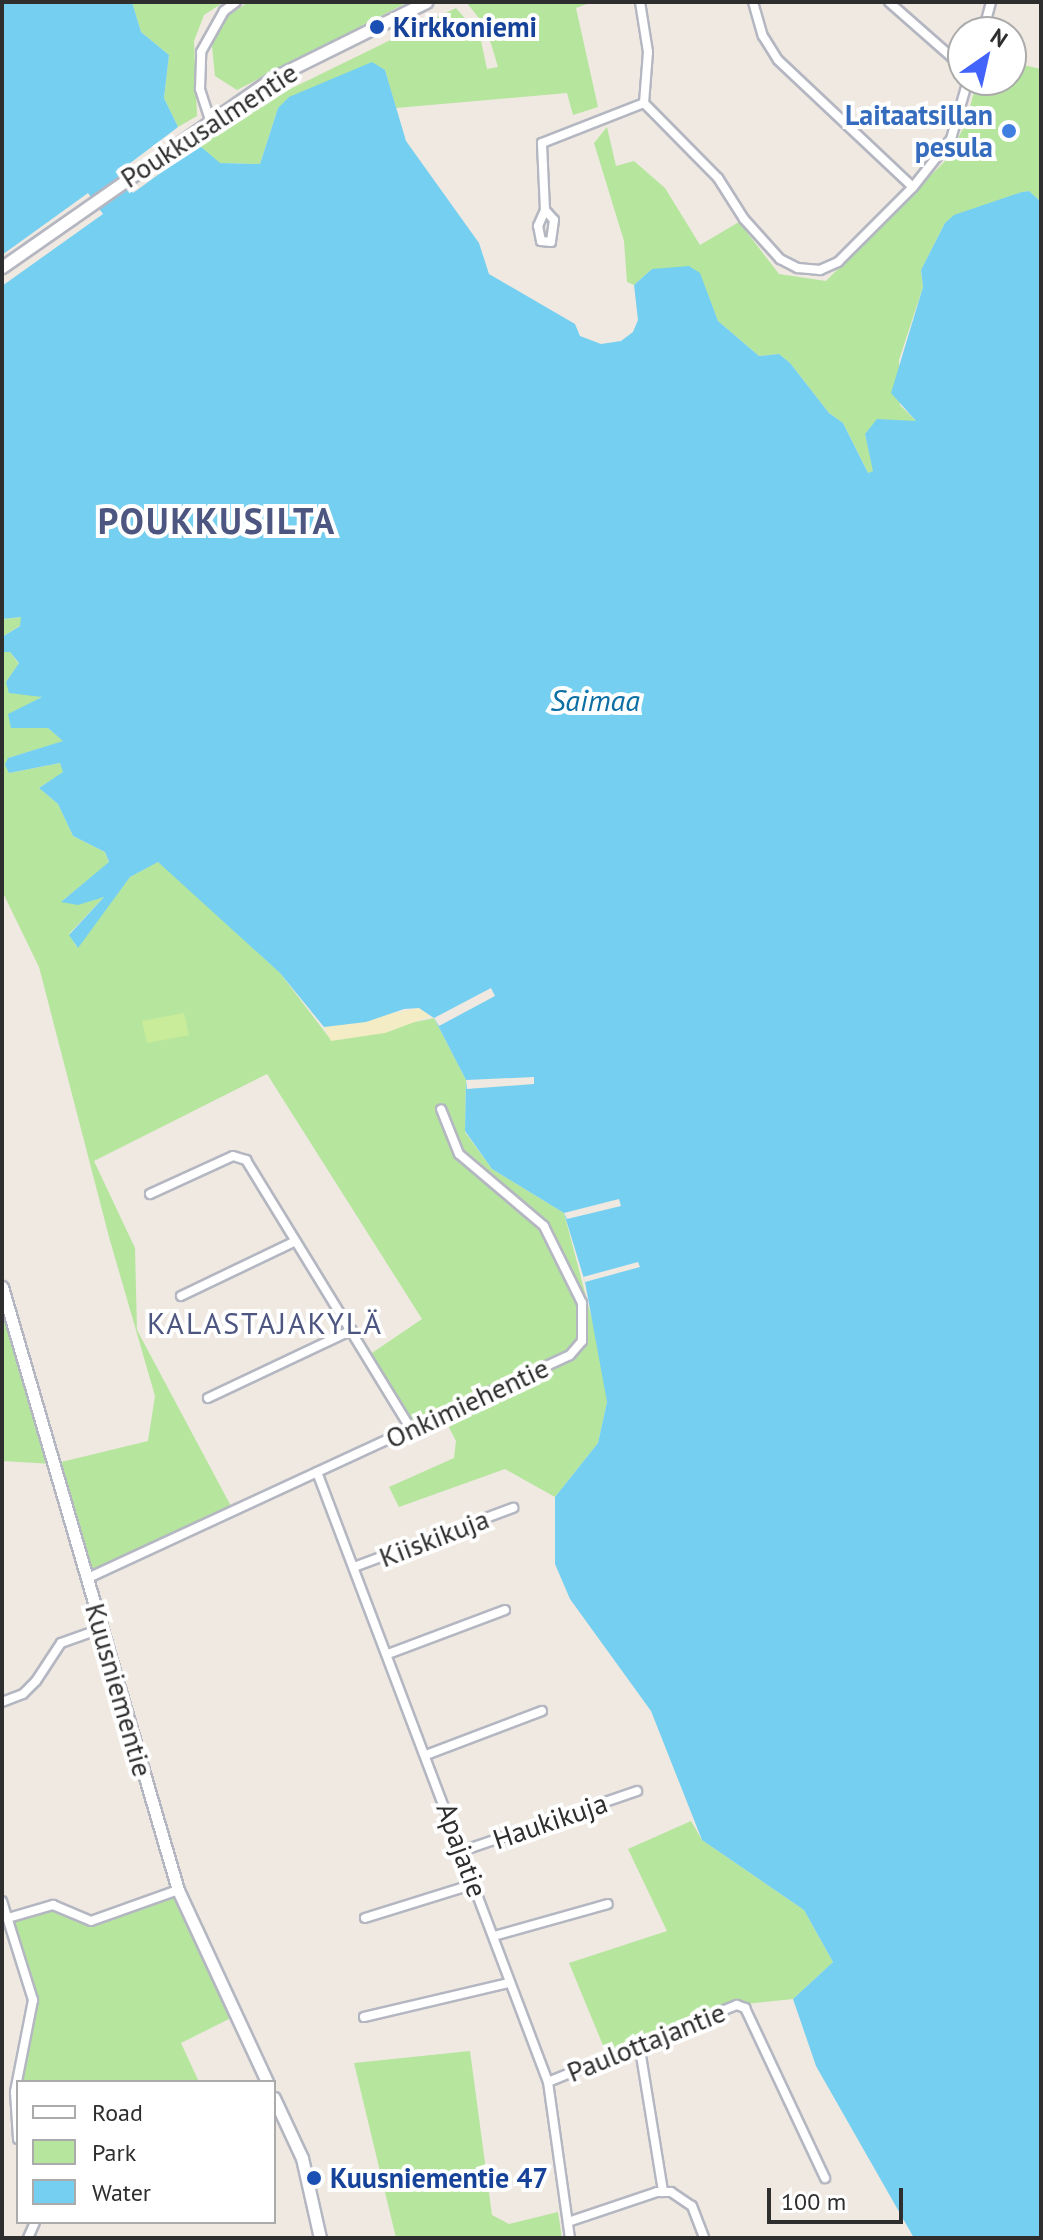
<!DOCTYPE html>
<meta charset="utf-8">
<style>
body{margin:0}
#map{position:relative;width:1043px;height:2240px;overflow:hidden;background:#efe9e1;font-family:"PT Sans",sans-serif}
div>[style]{position:absolute}
.green>*{inset:0;background:#b6e59e}
.sand>*{inset:0;background:#f3ecc5}
.pitch>*{inset:0;background:#c9ec9a}
.water>*{inset:0;background:#75cff0}
.pier>*{inset:0;background:#efe9e1}
.roads{filter:drop-shadow(2px 0 #b4b7c1) drop-shadow(-2px 0 #b4b7c1) drop-shadow(0 2px #b4b7c1) drop-shadow(0 -2px #b4b7c1)}
.street>*{height:8px;margin:-4px;padding:0 4px;transform-origin:4px;border-radius:4px;background:#fff}
.secondary>*{height:11px;margin:-5.5px;padding:0 5.5px;transform-origin:5.5px;border-radius:5.5px;background:#fff}
.dots>*{width:22px;height:22px;translate:-50% -50%;box-sizing:border-box;border:4px solid #fff;border-radius:50%}
span{translate:-50% -50%;white-space:nowrap;text-align:center;line-height:1.15;-webkit-text-stroke:8px #fff;paint-order:stroke}
.transit-label{font-size:28px;color:#164399;font-weight:700}
.left{translate:0 -50%;text-align:left}
.shop-label{font-size:28px;color:#366cbe;font-weight:700}
.right{translate:-100% -50%;text-align:right}
.street-label{font-size:28px;color:#2e2e2e}
.water-label{font-size:30px;color:#0d6fa3;font-style:italic}
.neighbourhood-label{font-size:30px;color:#4d5680;letter-spacing:2px}
.district-label{font-size:36px;color:#4d5680;font-weight:700;letter-spacing:2px}
.frame{position:absolute;inset:0;border:4px solid #2e2e2e;pointer-events:none}
.legend{position:absolute;left:16px;top:2080px;width:260px;height:144px;box-sizing:border-box;background:#fff;border:2px solid #ababab;margin:0;padding:10px 14px;list-style:none;font-size:24px;color:#2e2e2e}
.legend li{display:flex;align-items:center;gap:16px;height:40px}
.legend b{width:40px;border:2px solid #ababab}
.north{position:absolute;left:947px;top:16px;width:80px;height:80px;box-sizing:border-box;background:#fff;border:2px solid #ababab;border-radius:50%;rotate:34deg;font-size:22px;font-weight:700;line-height:32px;text-align:center;color:#2e2e2e}
.north::after{content:'';display:block;margin:auto;width:28px;height:36px;background:#4264fb;clip-path:polygon(50% 0,100% 100%,50% 72%,0 100%)}
.scale{position:absolute;left:767px;top:2188px;width:136px;height:36px;box-sizing:border-box;border:4px solid #2e2e2e;border-top:0;padding-left:10px;font-size:24px;line-height:28px;white-space:nowrap;color:#2e2e2e;-webkit-text-stroke:6px #fff;paint-order:stroke}
</style>
<div id="map">
<div class="green">
<i style="clip-path:polygon(224px 2px,204px 15px,194px 41px,197px 116px,178px 127px,164px 98px,169px 55px,141px 32px,132px 3px)"></i>
<i style="clip-path:polygon(248px 2px,408px 2px,237px 90px,215px 76px,212px 46px,221px 21px)"></i>
<i style="clip-path:polygon(466px 2px,592px 2px,576px 8px,598px 107px,573px 115px,567px 93px,396px 108px,385px 70px,278px 108px,260px 164px,219px 163px,199px 145px,204px 136px,243px 112px,456px 8px,480px 36px,487px 69px,498px 67px,486px 27px)"></i>
<i style="clip-path:polygon(1011px 62px,1041px 69px,1041px 202px,1029px 191px,1023px 192px,945px 223px,921px 270px,923px 287px,899px 360px,900px 405px,917px 422px,865px 434px,874px 471px,868px 473px,843px 423px,829px 413px,790px 363px,779px 354px,759px 356px,718px 321px,699px 273px,652px 269px,634px 285px,627px 282px,624px 241px,594px 143px,607px 127px,616px 166px,634px 161px,665px 188px,700px 245px,739px 222px,779px 274px,826px 281px,947px 159px,966px 123px,977px 80px,1011px 80px)"></i>
<i style="clip-path:polygon(21px 617px,21px 625px,2px 637px,2px 619px)"></i>
<i style="clip-path:polygon(2px 652px,10px 652px,19px 664px,6px 682px,42px 697px,9px 714px,48px 728px,64px 741px,8px 758px,9px 773px,60px 763px,64px 772px,39px 788px,58px 804px,73px 836px,105px 852px,109px 863px,62px 901px,78px 904px,104px 897px,69px 934px,77px 947px,130px 877px,157px 862px,167px 866px,280px 973px,331px 1040px,434px 1018px,466px 1080px,465px 1132px,492px 1169px,564px 1213px,603px 1361px,607px 1402px,598px 1443px,555px 1497px,505px 1469px,399px 1507px,389px 1487px,454px 1458px,456px 1441px,442px 1414px,411px 1429px,366px 1357px,422px 1319px,267px 1074px,94px 1161px,135px 1248px,137px 1330px,232px 1508px,88px 1578px,53px 1464px,2px 1461px,2px 1287px,53px 1464px,148px 1441px,155px 1396px,109px 1237px,39px 967px,2px 891px)"></i>
<i style="clip-path:polygon(691px 1821px,702px 1840px,804px 1910px,833px 1962px,793px 1999px,737px 2005px,607px 2055px,569px 1963px,667px 1931px,628px 1849px)"></i>
<i style="clip-path:polygon(176px 1894px,231px 2018px,181px 2043px,199px 2082px,18px 2082px,15px 2092px,33px 2000px,8px 1918px,53px 1905px,91px 1921px)"></i>
<i style="clip-path:polygon(470px 2051px,492px 2215px,509px 2224px,558px 2212px,562px 2238px,396px 2238px,354px 2063px)"></i>
</div>
<div class="sand">
<i style="clip-path:polygon(419px 1008px,431px 1016px,385px 1033px,331px 1041px,324px 1027px)"></i>
</div>
<div class="pitch">
<i style="clip-path:polygon(184px 1013px,189px 1035px,147px 1043px,142px 1021px)"></i>
</div>
<div class="water">
<i style="clip-path:polygon(2px 2px,132px 2px,141px 32px,169px 55px,164px 98px,178px 127px,117px 173px,133px 193px,199px 145px,220px 163px,260px 164px,278px 108px,289px 97px,372px 62px,385px 70px,406px 141px,479px 243px,489px 274px,575px 324px,580px 336px,601px 344px,621px 341px,633px 332px,638px 320px,634px 285px,652px 269px,689px 266px,700px 273px,718px 321px,759px 356px,779px 354px,790px 363px,829px 413px,843px 423px,868px 473px,873px 471px,865px 434px,877px 419px,916px 421px,891px 393px,923px 287px,921px 270px,945px 223px,954px 215px,1022px 192px,1029px 191px,1041px 202px,1041px 2238px,914px 2238px,816px 2066px,793px 1999px,833px 1962px,804px 1910px,702px 1840px,651px 1711px,570px 1599px,555px 1564px,555px 1497px,598px 1443px,607px 1402px,585px 1282px,564px 1213px,492px 1169px,465px 1131px,466px 1080px,434px 1018px,419px 1008px,404px 1009px,366px 1022px,324px 1027px,280px 973px,158px 862px,130px 877px,78px 948px,69px 935px,104px 897px,78px 905px,61px 902px,109px 862px,105px 852px,73px 836px,58px 804px,39px 788px,63px 772px,60px 763px,9px 773px,5px 765px,8px 758px,63px 741px,48px 728px,11px 728px,8px 714px,42px 697px,9px 693px,6px 682px,19px 663px,10px 652px,2px 652px,2px 637px,20px 626px,21px 617px,2px 619px,2px 286px,103px 214px,88px 193px,2px 255px)"></i>
</div>
<div class="pier">
<i style="clip-path:polygon(491px 988px,495px 996px,439px 1026px,434px 1018px)"></i>
<i style="clip-path:polygon(534px 1077px,534px 1084px,467px 1089px,466px 1080px)"></i>
<i style="clip-path:polygon(619px 1199px,621px 1206px,567px 1219px,564px 1213px)"></i>
<i style="clip-path:polygon(638px 1262px,640px 1267px,585px 1282px,583px 1277px)"></i>
</div>
<div class="roads">
<div class="street">
<i style="left:640px;top:2px;width:51px;rotate:80.9deg"></i>
<i style="left:648px;top:52px;width:51px;rotate:94.5deg"></i>
<i style="left:644px;top:103px;width:105px;rotate:45.4deg"></i>
<i style="left:718px;top:178px;width:49px;rotate:57.6deg"></i>
<i style="left:744px;top:219px;width:54px;rotate:48deg"></i>
<i style="left:780px;top:259px;width:20px;rotate:27deg"></i>
<i style="left:798px;top:268px;width:22px;rotate:5deg"></i>
<i style="left:820px;top:270px;width:20px;rotate:-24deg"></i>
<i style="left:838px;top:262px;width:106px;rotate:-45deg"></i>
<i style="left:913px;top:187px;width:61px;rotate:-51.6deg"></i>
<i style="left:951px;top:139px;width:61px;rotate:-73.9deg"></i>
<i style="left:753px;top:2px;width:35px;rotate:74deg"></i>
<i style="left:763px;top:36px;width:28px;rotate:58deg"></i>
<i style="left:778px;top:60px;width:185px;rotate:43.3deg"></i>
<i style="left:889px;top:2px;width:98px;rotate:41.3deg"></i>
<i style="left:983px;top:32px;width:31px;rotate:-75deg"></i>
<i style="left:210px;top:120px;width:33px;rotate:-108deg"></i>
<i style="left:200px;top:89px;width:37px;rotate:-88deg"></i>
<i style="left:201px;top:52px;width:47px;rotate:-60.7deg"></i>
<i style="left:224px;top:11px;width:15px;rotate:-37deg"></i>
<i style="left:545px;top:210px;width:13px;rotate:48deg"></i>
<i style="left:554px;top:220px;width:22px;rotate:98deg"></i>
<i style="left:551px;top:242px;width:10px;rotate:-174deg"></i>
<i style="left:541px;top:241px;width:15px;rotate:-101deg"></i>
<i style="left:538px;top:226px;width:17px;rotate:-66deg"></i>
<i style="left:545px;top:210px;width:67px;rotate:-92.6deg"></i>
<i style="left:542px;top:143px;width:110px;rotate:-21.4deg"></i>
<i style="left:150px;top:1194px;width:91px;rotate:-24.6deg"></i>
<i style="left:233px;top:1156px;width:14px;rotate:17deg"></i>
<i style="left:246px;top:1160px;width:316px;rotate:58.5deg"></i>
<i style="left:181px;top:1296px;width:127px;rotate:-25.6deg"></i>
<i style="left:208px;top:1398px;width:159px;rotate:-25.3deg"></i>
<i style="left:317px;top:1472px;width:652px;rotate:69.26deg"></i>
<i style="left:548px;top:2082px;width:158px;rotate:82deg"></i>
<i style="left:354px;top:1567px;width:170px;rotate:-20.4deg"></i>
<i style="left:88px;top:1578px;width:531px;rotate:-24.83deg"></i>
<i style="left:570px;top:1355px;width:18px;rotate:-49deg"></i>
<i style="left:582px;top:1341px;width:38px;rotate:-90deg"></i>
<i style="left:582px;top:1303px;width:86px;rotate:-116.3deg"></i>
<i style="left:544px;top:1226px;width:111px;rotate:-139.7deg"></i>
<i style="left:459px;top:1154px;width:48px;rotate:-111.8deg"></i>
<i style="left:388px;top:1654px;width:125px;rotate:-20.6deg"></i>
<i style="left:2px;top:1702px;width:22px;rotate:-21deg"></i>
<i style="left:23px;top:1694px;width:18px;rotate:-45deg"></i>
<i style="left:36px;top:1681px;width:45px;rotate:-56.7deg"></i>
<i style="left:61px;top:1643px;width:41px;rotate:-19.7deg"></i>
<i style="left:426px;top:1755px;width:124px;rotate:-20.8deg"></i>
<i style="left:462px;top:1851px;width:185px;rotate:-18.9deg"></i>
<i style="left:2px;top:1901px;width:104px;rotate:72.6deg"></i>
<i style="left:33px;top:2000px;width:94px;rotate:101.1deg"></i>
<i style="left:15px;top:2092px;width:47px;rotate:86.3deg"></i>
<i style="left:8px;top:1918px;width:47px;rotate:-16.1deg"></i>
<i style="left:53px;top:1905px;width:41px;rotate:22.8deg"></i>
<i style="left:91px;top:1921px;width:92px;rotate:-19.6deg"></i>
<i style="left:365px;top:1918px;width:114px;rotate:-17.3deg"></i>
<i style="left:494px;top:1936px;width:118px;rotate:-15.7deg"></i>
<i style="left:364px;top:2017px;width:149px;rotate:-13.2deg"></i>
<i style="left:639px;top:2043px;width:151px;rotate:80.8deg"></i>
<i style="left:548px;top:2082px;width:204px;rotate:-22.2deg"></i>
<i style="left:737px;top:2005px;width:9px;rotate:21deg"></i>
<i style="left:745px;top:2008px;width:188px;rotate:64.8deg"></i>
<i style="left:568px;top:2222px;width:94px;rotate:-18.6deg"></i>
<i style="left:657px;top:2192px;width:14px"></i>
<i style="left:671px;top:2192px;width:25px;rotate:34deg"></i>
<i style="left:692px;top:2206px;width:34px;rotate:69deg"></i>
<i style="left:28px;top:2238px;width:17px;rotate:-66deg"></i>
</div>
<div class="secondary">
<i style="left:2px;top:267px;width:330px;rotate:-34.9deg"></i>
<i style="left:273px;top:78px;width:171px;rotate:-26.4deg"></i>
<i style="left:2px;top:1287px;width:628px;rotate:73.73deg"></i>
<i style="left:178px;top:1890px;width:212px;rotate:65.1deg"></i>
<i style="left:274px;top:2098px;width:66px;rotate:65deg"></i>
<i style="left:302px;top:2158px;width:82px;rotate:77.3deg"></i>
</div>
</div>
<div class="dots">
<i style="left:377px;top:27px;background:#1a4fb4"></i>
<i style="left:1009px;top:131px;background:#3f7fe0"></i>
<i style="left:314px;top:2178px;background:#1a4fb4"></i>
</div>
<div class="transit-label">
<span class="left" style="left:393px;top:27px">Kirkkoniemi</span>
<span class="left" style="left:330px;top:2178px">Kuusniementie 47</span>
</div>
<div class="shop-label">
<span class="right" style="left:993px;top:131px">Laitaatsillan<br>pesula</span>
</div>
<div class="street-label">
<span style="left:209px;top:125px;rotate:-33deg">Poukkusalmentie</span>
<span style="left:467px;top:1403px;rotate:-25deg">Onkimiehentie</span>
<span style="left:434px;top:1538px;rotate:-21deg">Kiiskikuja</span>
<span style="left:119px;top:1690px;rotate:74deg">Kuusniementie</span>
<span style="left:550px;top:1821px;rotate:-19deg">Haukikuja</span>
<span style="left:462px;top:1850px;rotate:70deg">Apajatie</span>
<span style="left:646px;top:2042px;rotate:-22deg">Paulottajantie</span>
</div>
<div class="water-label">
<span style="left:595px;top:700px">Saimaa</span>
</div>
<div class="neighbourhood-label">
<span style="left:265px;top:1323px">KALASTAJAKYLÄ</span>
</div>
<div class="district-label">
<span style="left:217px;top:521px">POUKKUSILTA</span>
</div>
<div class="frame"></div>
<ul class="legend">
<li><b style="height:10px;background:#fff"></b>Road</li>
<li><b style="height:22px;background:#b6e59e"></b>Park</li>
<li><b style="height:22px;background:#75cff0"></b>Water</li>
</ul>
<div class="north">N</div>
<div class="scale">100 m</div>
</div>
